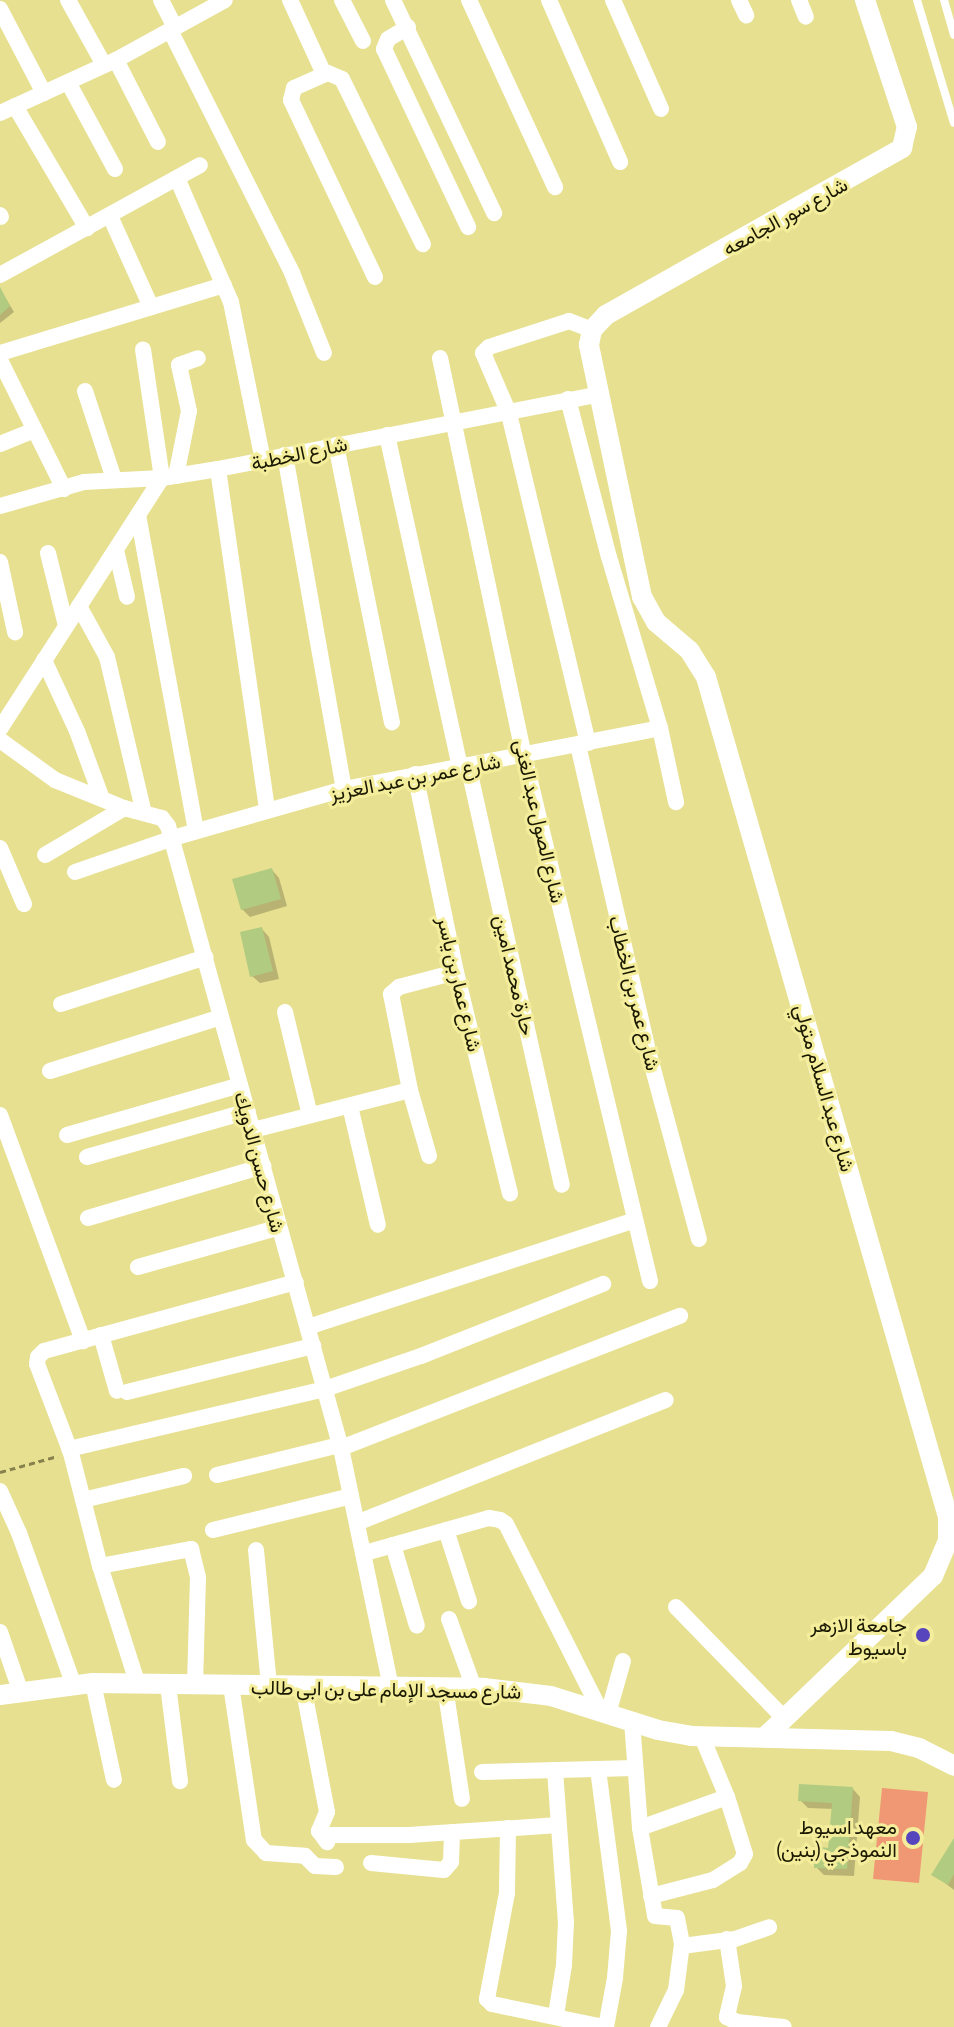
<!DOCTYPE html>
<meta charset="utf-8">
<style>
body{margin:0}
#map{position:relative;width:954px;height:2027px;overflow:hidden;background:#e7e090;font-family:"Asap Condensed",Vazirmatn,sans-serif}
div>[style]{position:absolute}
.green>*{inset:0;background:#ef9873}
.shadow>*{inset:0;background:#0003}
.building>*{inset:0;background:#b1cb81}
.path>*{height:3px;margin-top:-1.5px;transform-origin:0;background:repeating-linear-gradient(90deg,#87824d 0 6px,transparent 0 10px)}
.service>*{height:8px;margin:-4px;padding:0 4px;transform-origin:4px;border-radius:4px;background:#fff}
.minor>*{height:16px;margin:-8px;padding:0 8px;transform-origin:8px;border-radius:8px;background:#fff}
.tertiary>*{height:20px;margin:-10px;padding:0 10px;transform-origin:10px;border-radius:10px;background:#fff}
.dots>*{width:22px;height:22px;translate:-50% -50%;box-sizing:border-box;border:4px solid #f4ee9c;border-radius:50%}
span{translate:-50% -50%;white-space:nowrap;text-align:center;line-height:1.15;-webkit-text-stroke:6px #f4ee9c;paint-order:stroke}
.street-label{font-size:20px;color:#1a1801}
.poi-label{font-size:20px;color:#1a1801}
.right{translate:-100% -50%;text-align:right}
</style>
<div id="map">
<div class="green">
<i style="clip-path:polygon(882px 1788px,928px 1792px,919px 1883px,873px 1879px)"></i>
</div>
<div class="shadow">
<i style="clip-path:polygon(0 289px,14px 312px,0 323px)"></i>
<i style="clip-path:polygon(272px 870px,279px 878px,287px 906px,250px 917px,242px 909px)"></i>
<i style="clip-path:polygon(262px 929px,269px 937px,279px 979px,260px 983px,252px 976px)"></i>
<i style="clip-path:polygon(853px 1789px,860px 1797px,854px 1876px,824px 1875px,816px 1867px,829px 1851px,834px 1809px,808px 1808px,800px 1800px)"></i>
<i style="clip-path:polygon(954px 1842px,954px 1890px,933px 1874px)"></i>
</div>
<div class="building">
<i style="clip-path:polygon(0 287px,10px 306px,0 315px)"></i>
<i style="clip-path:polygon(272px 868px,281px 899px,241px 910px,232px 879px)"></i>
<i style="clip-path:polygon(262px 927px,273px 971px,250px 977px,240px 932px)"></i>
<i style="clip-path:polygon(799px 1784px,853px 1787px,847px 1869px,814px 1868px,814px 1846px,828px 1848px,832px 1803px,798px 1801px)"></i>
<i style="clip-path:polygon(954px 1838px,954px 1874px,948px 1885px,931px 1875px)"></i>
</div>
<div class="path">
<i style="left:0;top:1472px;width:60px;rotate:-15.4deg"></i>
</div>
<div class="service">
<i style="left:917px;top:0;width:128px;rotate:73.3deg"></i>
<i style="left:944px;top:0;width:36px;rotate:74deg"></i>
</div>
<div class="minor">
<i style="left:68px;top:0;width:74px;rotate:61deg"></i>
<i style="left:161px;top:0;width:31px;rotate:63deg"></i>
<i style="left:290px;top:0;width:81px;rotate:65.3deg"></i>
<i style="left:342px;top:0;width:46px;rotate:62.9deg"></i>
<i style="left:393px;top:0;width:236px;rotate:64.6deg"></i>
<i style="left:469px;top:0;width:206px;rotate:65.3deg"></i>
<i style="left:549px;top:0;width:177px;rotate:66.3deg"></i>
<i style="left:613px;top:0;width:119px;rotate:66.2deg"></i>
<i style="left:739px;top:0;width:17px;rotate:65deg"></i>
<i style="left:799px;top:0;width:18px;rotate:68deg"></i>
<i style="left:0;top:9px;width:95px;rotate:62.4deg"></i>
<i style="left:408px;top:27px;width:23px;rotate:149deg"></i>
<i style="left:388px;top:39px;width:11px;rotate:112deg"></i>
<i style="left:384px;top:49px;width:197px;rotate:64.7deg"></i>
<i style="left:171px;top:32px;width:270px;rotate:63.3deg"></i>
<i style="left:292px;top:273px;width:86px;rotate:68.2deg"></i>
<i style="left:116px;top:60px;width:92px;rotate:62.9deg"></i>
<i style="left:68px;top:82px;width:99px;rotate:61.6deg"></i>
<i style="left:15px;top:106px;width:142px;rotate:59.5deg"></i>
<i style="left:0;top:113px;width:128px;rotate:-24.6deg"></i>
<i style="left:116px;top:60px;width:124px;rotate:-28.8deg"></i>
<i style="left:177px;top:178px;width:135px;rotate:66.5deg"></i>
<i style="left:231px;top:302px;width:161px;rotate:78.6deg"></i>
<i style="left:0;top:215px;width:2px;rotate:63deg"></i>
<i style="left:110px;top:216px;width:100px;rotate:65.7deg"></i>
<i style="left:0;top:275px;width:228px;rotate:-28.8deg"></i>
<i style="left:375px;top:277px;width:196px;rotate:-115.4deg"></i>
<i style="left:291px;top:100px;width:12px;rotate:-76deg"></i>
<i style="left:294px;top:88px;width:37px;rotate:-24deg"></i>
<i style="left:328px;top:73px;width:15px;rotate:23deg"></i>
<i style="left:342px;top:79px;width:184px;rotate:63.9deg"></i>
<i style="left:0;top:353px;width:234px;rotate:-16.9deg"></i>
<i style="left:440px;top:358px;width:407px;rotate:78.1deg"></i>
<i style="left:524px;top:756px;width:540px;rotate:76.5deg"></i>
<i style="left:0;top:360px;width:144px;rotate:63.6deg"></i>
<i style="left:85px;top:391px;width:93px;rotate:71.8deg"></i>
<i style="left:568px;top:399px;width:163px;rotate:75.5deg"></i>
<i style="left:609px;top:557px;width:178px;rotate:73.4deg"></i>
<i style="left:660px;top:728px;width:76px;rotate:77.8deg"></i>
<i style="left:387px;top:435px;width:339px;rotate:77.6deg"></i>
<i style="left:0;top:444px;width:37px;rotate:-22deg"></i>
<i style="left:336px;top:445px;width:283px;rotate:78.6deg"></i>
<i style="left:285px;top:455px;width:339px;rotate:80deg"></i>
<i style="left:218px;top:469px;width:345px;rotate:81.8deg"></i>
<i style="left:176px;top:476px;width:66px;rotate:-78.7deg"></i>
<i style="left:189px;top:411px;width:47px;rotate:-102.3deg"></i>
<i style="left:179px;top:365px;width:20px;rotate:-20deg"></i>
<i style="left:0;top:506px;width:87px;rotate:-15.9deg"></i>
<i style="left:84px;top:482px;width:78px;rotate:-2.9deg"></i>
<i style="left:162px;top:478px;width:57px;rotate:-9.1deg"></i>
<i style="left:218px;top:469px;width:388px;rotate:-11.1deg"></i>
<i style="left:138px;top:515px;width:321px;rotate:79.6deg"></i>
<i style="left:116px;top:550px;width:48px;rotate:76.8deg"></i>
<i style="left:48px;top:553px;width:75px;rotate:76.1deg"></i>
<i style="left:0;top:562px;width:72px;rotate:77.9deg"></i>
<i style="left:79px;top:606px;width:58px;rotate:61.2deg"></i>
<i style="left:107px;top:657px;width:160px;rotate:76.7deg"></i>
<i style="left:44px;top:660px;width:78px;rotate:65.1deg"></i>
<i style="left:77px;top:731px;width:72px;rotate:69.8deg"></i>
<i style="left:0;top:729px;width:299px;rotate:-57.2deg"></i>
<i style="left:162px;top:478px;width:130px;rotate:-98.4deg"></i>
<i style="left:0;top:740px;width:68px;rotate:36deg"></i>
<i style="left:55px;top:780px;width:74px;rotate:22.1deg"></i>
<i style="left:124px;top:808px;width:39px;rotate:15deg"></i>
<i style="left:162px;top:818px;width:10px;rotate:53deg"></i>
<i style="left:168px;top:826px;width:646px;rotate:74.46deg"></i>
<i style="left:341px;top:1448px;width:244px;rotate:78.2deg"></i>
<i style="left:588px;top:743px;width:342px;rotate:-103.5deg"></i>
<i style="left:508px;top:411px;width:63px;rotate:-113.3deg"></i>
<i style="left:483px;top:353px;width:8px;rotate:-45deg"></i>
<i style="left:489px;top:347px;width:84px;rotate:-18deg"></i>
<i style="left:569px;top:321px;width:25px;rotate:21deg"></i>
<i style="left:578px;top:745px;width:306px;rotate:77.1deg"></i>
<i style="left:646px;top:1043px;width:203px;rotate:74.9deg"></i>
<i style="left:468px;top:765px;width:430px;rotate:77.4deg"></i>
<i style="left:415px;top:774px;width:202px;rotate:78.3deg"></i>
<i style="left:456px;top:972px;width:228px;rotate:76.3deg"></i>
<i style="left:0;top:848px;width:61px;rotate:66.8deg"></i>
<i style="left:45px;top:855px;width:92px;rotate:-30.7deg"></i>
<i style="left:75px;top:872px;width:104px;rotate:-19.1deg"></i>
<i style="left:173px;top:838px;width:178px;rotate:-16deg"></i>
<i style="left:344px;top:789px;width:322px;rotate:-10.9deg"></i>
<i style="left:61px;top:1004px;width:152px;rotate:-18deg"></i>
<i style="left:285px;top:1012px;width:106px;rotate:76.4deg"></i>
<i style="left:50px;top:1071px;width:179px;rotate:-17.5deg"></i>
<i style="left:350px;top:1106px;width:122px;rotate:76.8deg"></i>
<i style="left:0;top:1115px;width:241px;rotate:69.8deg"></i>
<i style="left:253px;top:1130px;width:162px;rotate:-14.3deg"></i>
<i style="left:67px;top:1135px;width:180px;rotate:-16.1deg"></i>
<i style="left:429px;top:1156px;width:69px;rotate:-106.1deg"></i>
<i style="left:410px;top:1090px;width:98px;rotate:-101.2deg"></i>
<i style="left:391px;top:994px;width:11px;rotate:-41deg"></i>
<i style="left:399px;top:987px;width:59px;rotate:-14.7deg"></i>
<i style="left:87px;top:1157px;width:167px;rotate:-15.9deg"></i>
<i style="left:88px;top:1218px;width:183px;rotate:-16.5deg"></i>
<i style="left:138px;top:1267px;width:144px;rotate:-15.7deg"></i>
<i style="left:308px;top:1327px;width:344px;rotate:-18.1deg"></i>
<i style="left:101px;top:1335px;width:58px;rotate:74.1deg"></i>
<i style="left:127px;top:1392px;width:192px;rotate:-13.9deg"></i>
<i style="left:341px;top:1448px;width:364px;rotate:-21.3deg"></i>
<i style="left:69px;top:1449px;width:263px;rotate:-13.2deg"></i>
<i style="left:325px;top:1389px;width:102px;rotate:-19deg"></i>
<i style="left:421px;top:1356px;width:196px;rotate:-21.6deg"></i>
<i style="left:217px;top:1475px;width:126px;rotate:-13.8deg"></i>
<i style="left:0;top:1491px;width:46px;rotate:65.7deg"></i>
<i style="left:19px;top:1533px;width:163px;rotate:70.2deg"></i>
<i style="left:83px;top:1500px;width:104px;rotate:-13.4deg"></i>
<i style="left:359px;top:1522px;width:330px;rotate:-21.7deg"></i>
<i style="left:213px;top:1530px;width:142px;rotate:-13.8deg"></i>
<i style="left:446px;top:1530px;width:75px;rotate:72.1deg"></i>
<i style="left:393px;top:1545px;width:84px;rotate:73.5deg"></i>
<i style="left:256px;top:1550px;width:136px;rotate:84.5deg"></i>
<i style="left:365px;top:1553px;width:129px;rotate:-15.8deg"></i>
<i style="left:489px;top:1518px;width:11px;rotate:10deg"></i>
<i style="left:500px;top:1520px;width:7px;rotate:34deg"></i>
<i style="left:506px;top:1524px;width:211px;rotate:63.2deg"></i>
<i style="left:100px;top:1566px;width:93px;rotate:-10.6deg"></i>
<i style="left:191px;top:1549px;width:29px;rotate:76deg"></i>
<i style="left:198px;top:1577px;width:108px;rotate:91.6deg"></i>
<i style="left:676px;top:1607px;width:156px;rotate:45.8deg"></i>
<i style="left:449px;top:1619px;width:73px;rotate:70.1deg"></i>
<i style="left:0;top:1632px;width:65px;rotate:71deg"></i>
<i style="left:93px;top:1683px;width:99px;rotate:77.8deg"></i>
<i style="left:138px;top:1685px;width:125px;rotate:-107.7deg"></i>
<i style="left:100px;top:1566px;width:117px;rotate:-104.4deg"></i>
<i style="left:71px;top:1453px;width:95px;rotate:-110.9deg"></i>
<i style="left:37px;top:1364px;width:7px;rotate:-82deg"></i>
<i style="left:38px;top:1357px;width:8px;rotate:-45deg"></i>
<i style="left:44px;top:1351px;width:261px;rotate:-15.3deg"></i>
<i style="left:168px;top:1685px;width:97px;rotate:82.9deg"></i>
<i style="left:231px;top:1685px;width:157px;rotate:81.6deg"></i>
<i style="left:254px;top:1840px;width:18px;rotate:47deg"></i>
<i style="left:266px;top:1853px;width:39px;rotate:4deg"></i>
<i style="left:305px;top:1856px;width:14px;rotate:45deg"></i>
<i style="left:315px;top:1866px;width:21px;rotate:3deg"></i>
<i style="left:303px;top:1686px;width:128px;rotate:79.2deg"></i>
<i style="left:327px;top:1812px;width:21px;rotate:113deg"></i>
<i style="left:319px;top:1831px;width:14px;rotate:54deg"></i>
<i style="left:445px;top:1687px;width:113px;rotate:81.4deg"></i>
<i style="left:608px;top:1714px;width:55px;rotate:-74.2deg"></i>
<i style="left:632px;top:1721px;width:107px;rotate:85.7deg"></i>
<i style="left:640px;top:1828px;width:89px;rotate:80.3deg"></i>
<i style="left:655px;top:1916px;width:22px;rotate:5deg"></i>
<i style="left:677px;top:1918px;width:26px;rotate:79deg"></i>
<i style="left:682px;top:1944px;width:46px;rotate:97.4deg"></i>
<i style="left:676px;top:1990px;width:41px;rotate:115.9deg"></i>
<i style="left:598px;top:1769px;width:163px;rotate:82.6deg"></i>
<i style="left:619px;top:1931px;width:47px;rotate:94.9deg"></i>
<i style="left:615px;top:1978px;width:50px;rotate:100.4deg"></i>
<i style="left:555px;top:1770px;width:152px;rotate:85.9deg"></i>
<i style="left:566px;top:1922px;width:43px;rotate:92.7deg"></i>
<i style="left:564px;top:1965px;width:51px;rotate:99.1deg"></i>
<i style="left:482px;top:1772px;width:153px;rotate:-1.5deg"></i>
<i style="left:508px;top:1828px;width:65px;rotate:90.9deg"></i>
<i style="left:507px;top:1893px;width:108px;rotate:100.7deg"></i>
<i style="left:487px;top:1999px;width:7px;rotate:45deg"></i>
<i style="left:492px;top:2004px;width:113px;rotate:11.7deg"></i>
<i style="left:640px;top:1828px;width:92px;rotate:-19.6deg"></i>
<i style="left:325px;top:1835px;width:84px"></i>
<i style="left:409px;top:1835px;width:150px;rotate:-3.8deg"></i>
<i style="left:371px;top:1863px;width:73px;rotate:5.5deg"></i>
<i style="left:444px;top:1870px;width:11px;rotate:-49deg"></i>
<i style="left:451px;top:1862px;width:30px;rotate:-88deg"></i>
<i style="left:651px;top:1896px;width:64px;rotate:-14.5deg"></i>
<i style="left:713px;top:1880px;width:32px;rotate:-32deg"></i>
<i style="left:740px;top:1863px;width:10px;rotate:-61deg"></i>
<i style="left:745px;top:1854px;width:60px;rotate:-107.5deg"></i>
<i style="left:727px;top:1797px;width:65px;rotate:-112.6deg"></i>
<i style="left:727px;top:1939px;width:48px;rotate:81.5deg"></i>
<i style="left:734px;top:1986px;width:32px;rotate:103deg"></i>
<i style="left:727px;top:2017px;width:11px;rotate:27deg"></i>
<i style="left:737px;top:2022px;width:47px;rotate:6.1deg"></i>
<i style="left:682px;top:1946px;width:53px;rotate:-7.5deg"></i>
<i style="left:735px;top:1939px;width:36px;rotate:-19deg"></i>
</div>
<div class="tertiary">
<i style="left:0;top:1695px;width:94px;rotate:-7.4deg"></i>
<i style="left:93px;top:1683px;width:391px;rotate:0.7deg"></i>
<i style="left:484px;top:1688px;width:67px;rotate:6.8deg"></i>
<i style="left:551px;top:1696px;width:112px;rotate:17.6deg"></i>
<i style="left:658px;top:1730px;width:34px;rotate:10deg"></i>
<i style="left:691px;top:1736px;width:200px;rotate:1.4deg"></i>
<i style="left:891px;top:1741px;width:29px;rotate:14deg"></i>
<i style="left:919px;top:1748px;width:39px;rotate:27deg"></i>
<i style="left:766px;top:1736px;width:231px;rotate:-43.8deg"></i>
<i style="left:933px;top:1576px;width:38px;rotate:-67deg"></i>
<i style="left:948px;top:1541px;width:24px;rotate:-90deg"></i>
<i style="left:948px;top:1517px;width:874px;rotate:-106.07deg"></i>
<i style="left:706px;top:677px;width:31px;rotate:-122deg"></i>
<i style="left:690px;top:651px;width:45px;rotate:-139.5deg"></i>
<i style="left:656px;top:622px;width:29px;rotate:-119deg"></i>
<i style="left:642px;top:597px;width:258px;rotate:-101.9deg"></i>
<i style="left:589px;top:345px;width:15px;rotate:-79deg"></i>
<i style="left:592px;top:330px;width:21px;rotate:-47deg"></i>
<i style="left:606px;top:315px;width:340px;rotate:-29.4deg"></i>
<i style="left:902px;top:148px;width:22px;rotate:-77deg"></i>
<i style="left:907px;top:127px;width:134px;rotate:-108.3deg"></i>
</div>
<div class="dots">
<i style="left:923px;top:1635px;background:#5745bd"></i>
<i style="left:913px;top:1838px;background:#5745bd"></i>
</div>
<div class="street-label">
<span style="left:785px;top:216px;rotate:-29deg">شارع سور الجامعه</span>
<span style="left:299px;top:453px;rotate:-12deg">شارع الخطبة</span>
<span style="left:415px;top:777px;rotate:-11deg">شارع عمر بن عبد العزيز</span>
<span style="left:540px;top:821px;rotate:77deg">شارع الصول عبد الغنى</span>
<span style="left:515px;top:975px;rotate:77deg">حارة محمد امين</span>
<span style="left:460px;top:984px;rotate:77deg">شارع عمار بن ياسر</span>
<span style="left:635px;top:993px;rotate:76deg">شارع عمر بن الخطاب</span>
<span style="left:825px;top:1088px;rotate:74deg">شارع عبد السلام متولي</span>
<span style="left:260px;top:1162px;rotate:75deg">شارع حسن الدويك</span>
<span style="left:386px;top:1689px;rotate:1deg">شارع مسجد الإمام على بن ابى طالب</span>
</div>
<div class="poi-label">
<span class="right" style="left:907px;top:1636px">جامعة الازهر<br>باسيوط</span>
<span class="right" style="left:897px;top:1838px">معهد اسيوط<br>النموذجي (بنين)</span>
</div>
</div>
